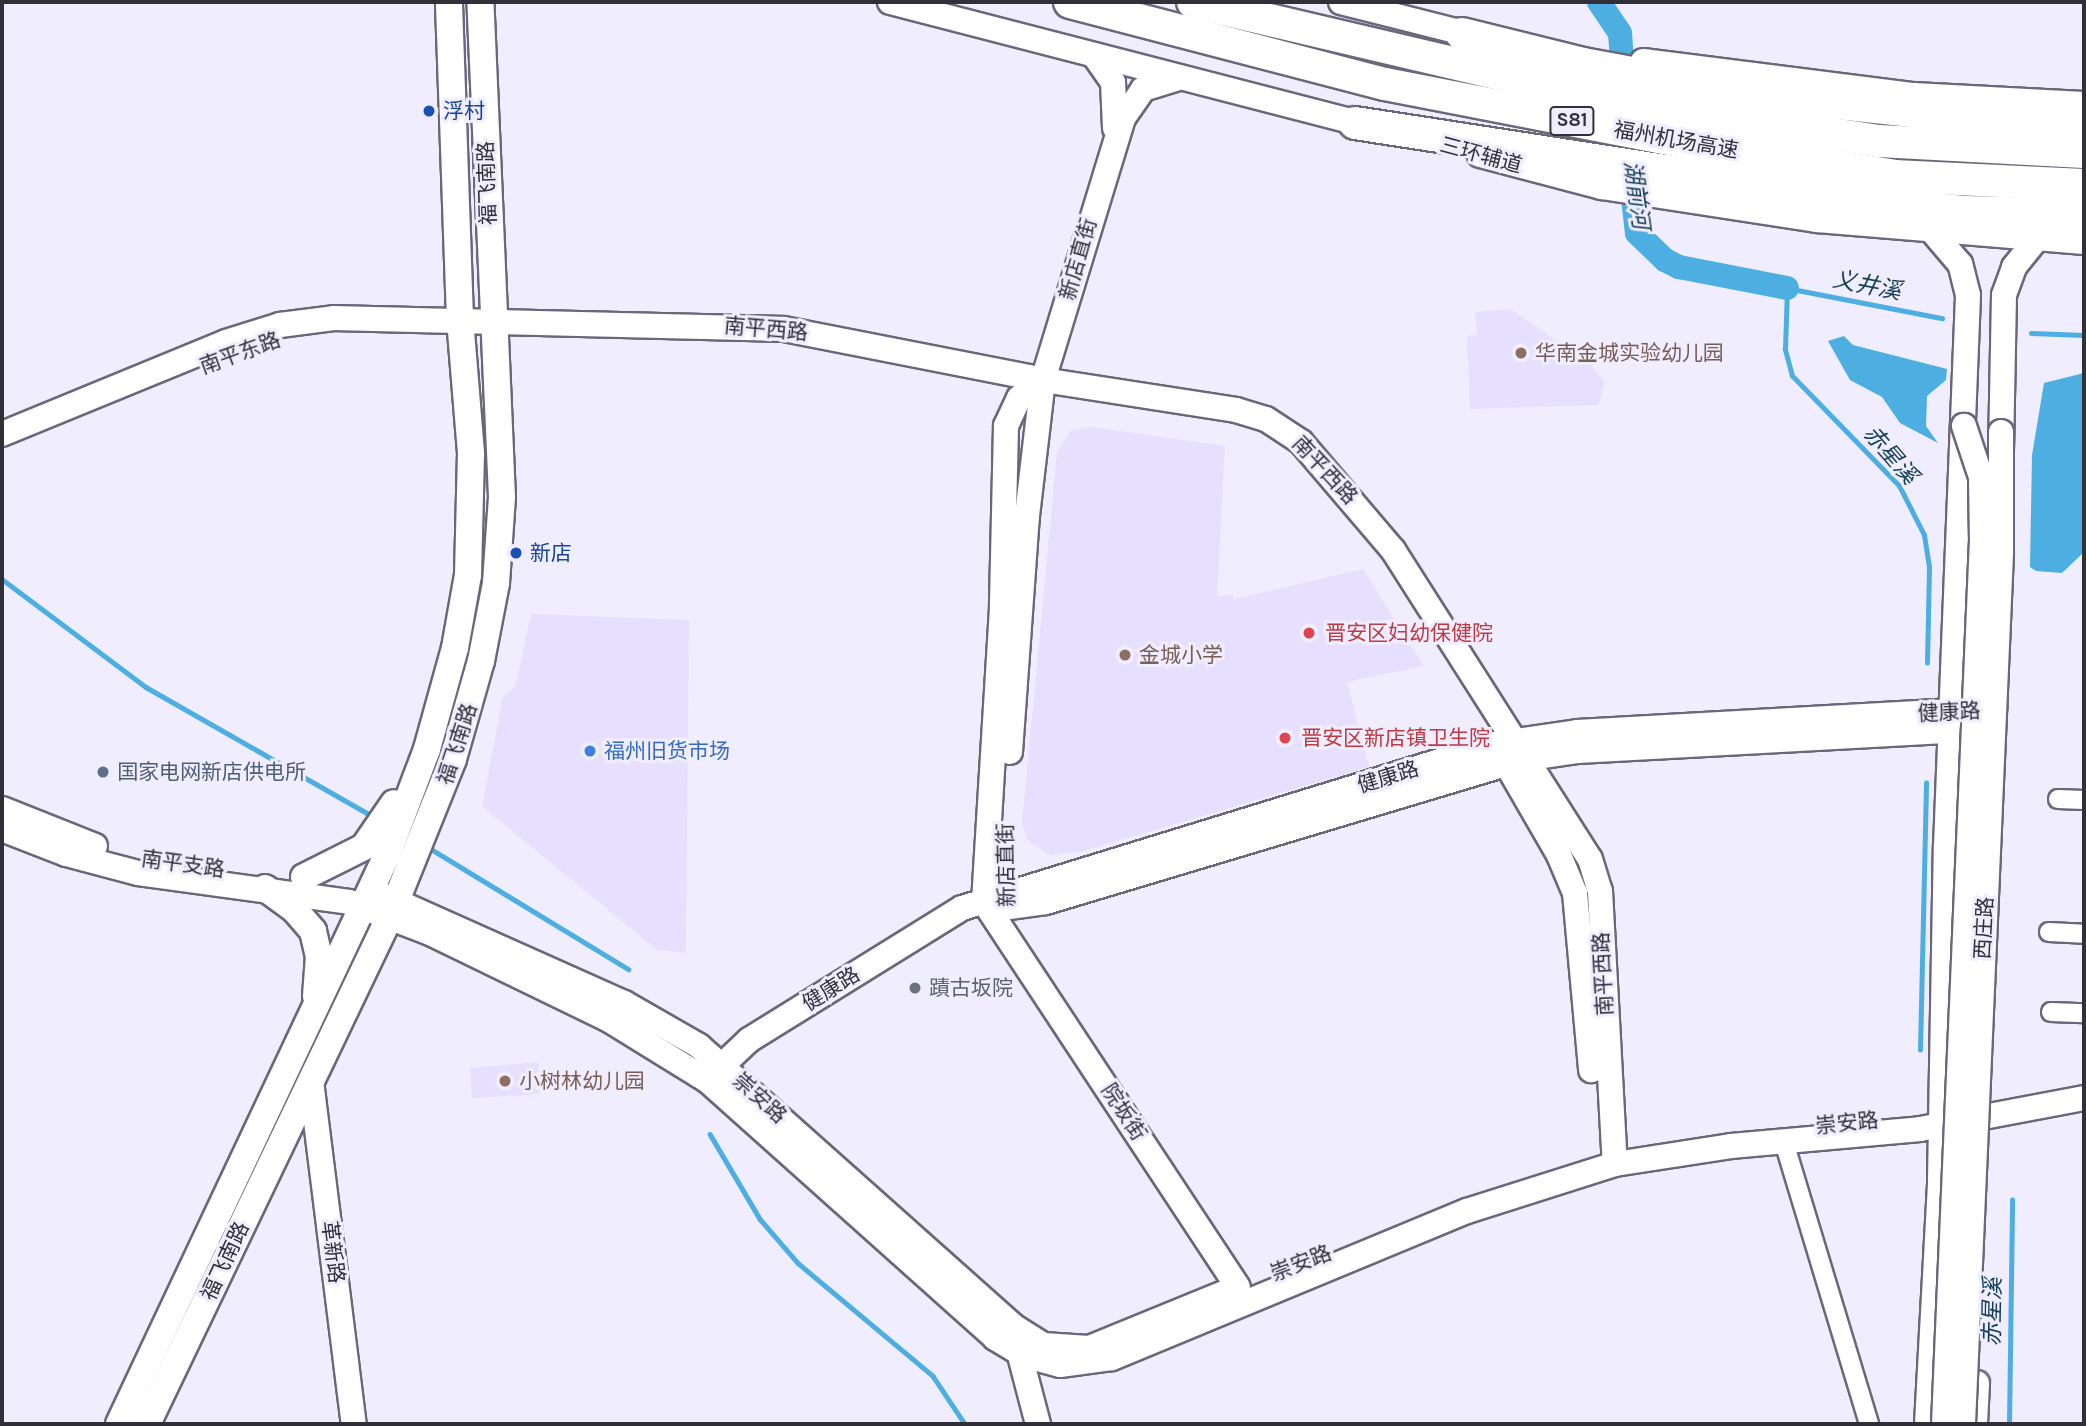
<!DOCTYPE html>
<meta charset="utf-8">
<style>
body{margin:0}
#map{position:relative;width:2086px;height:1426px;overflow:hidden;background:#f0edff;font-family:Karla,"Noto Sans SC",sans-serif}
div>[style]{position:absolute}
.built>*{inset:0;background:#e6e0fe}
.water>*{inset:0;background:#4caee1}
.stream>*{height:4.5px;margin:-2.25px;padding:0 2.25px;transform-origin:2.25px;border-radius:2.25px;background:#4caee1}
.river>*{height:24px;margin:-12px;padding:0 12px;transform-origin:12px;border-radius:12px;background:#4caee1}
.roads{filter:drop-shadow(2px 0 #6b677b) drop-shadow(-2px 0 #6b677b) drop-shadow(0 2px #6b677b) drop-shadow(0 -2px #6b677b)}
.street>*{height:18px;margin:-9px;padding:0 9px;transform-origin:9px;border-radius:9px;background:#fff}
.secondary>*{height:24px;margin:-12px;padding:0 12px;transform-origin:12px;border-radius:12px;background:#fff}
.primary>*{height:26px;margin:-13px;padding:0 13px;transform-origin:13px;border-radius:13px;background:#fff}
.highway>*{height:32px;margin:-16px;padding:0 16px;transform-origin:16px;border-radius:16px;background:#fff}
.bridges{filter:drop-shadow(2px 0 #6b677b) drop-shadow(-2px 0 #6b677b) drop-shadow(0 2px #6b677b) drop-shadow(0 -2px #6b677b)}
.secondary-bridge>*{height:24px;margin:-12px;padding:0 12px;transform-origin:12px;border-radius:12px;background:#fff}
.dots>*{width:19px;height:19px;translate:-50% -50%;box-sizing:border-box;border:4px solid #f0edff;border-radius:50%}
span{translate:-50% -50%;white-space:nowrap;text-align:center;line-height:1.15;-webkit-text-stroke:6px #f0edff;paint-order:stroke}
.shield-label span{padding:2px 5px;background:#f0edff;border:2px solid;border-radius:5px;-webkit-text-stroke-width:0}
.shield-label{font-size:19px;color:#312f38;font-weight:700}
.transit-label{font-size:21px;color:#164399}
.left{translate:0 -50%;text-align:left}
.street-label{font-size:21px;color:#312f38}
.education-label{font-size:21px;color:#785e54}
.health-label{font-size:21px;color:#be3a42}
.shop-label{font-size:21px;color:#366cbe}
.service-label{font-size:21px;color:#4e5e75}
.worship-label{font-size:21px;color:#5b616d}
.water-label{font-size:23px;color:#143e53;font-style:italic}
.frame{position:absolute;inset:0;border:4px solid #312f38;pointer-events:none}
</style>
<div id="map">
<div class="built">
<i style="clip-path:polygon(1511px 309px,1591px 365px,1605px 383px,1598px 405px,1470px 409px,1467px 336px,1477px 335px,1475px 312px)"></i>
<i style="clip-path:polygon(1092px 427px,1225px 446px,1217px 596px,1233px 595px,1234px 599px,1363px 569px,1424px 666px,1347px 682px,1369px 767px,1080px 852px,1050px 855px,1027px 840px,1022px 823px,1057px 452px,1071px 431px)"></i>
<i style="clip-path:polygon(531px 614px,689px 620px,686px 953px,657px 950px,482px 806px,503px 696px,515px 688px)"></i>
<i style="clip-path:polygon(538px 1062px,540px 1094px,472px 1098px,470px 1068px)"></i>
</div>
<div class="water">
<i style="clip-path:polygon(1844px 336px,1853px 345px,1947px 369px,1946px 380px,1927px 396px,1926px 426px,1938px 443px,1900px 423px,1882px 397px,1850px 380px,1828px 341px)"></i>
<i style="clip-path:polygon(2084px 373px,2084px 552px,2062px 573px,2036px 571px,2030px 567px,2032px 455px,2044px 383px)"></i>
</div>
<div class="stream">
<i style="left:2031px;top:333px;width:53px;rotate:2.2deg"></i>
<i style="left:2px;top:579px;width:180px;rotate:36.9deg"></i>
<i style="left:146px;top:687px;width:260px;rotate:29.7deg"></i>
<i style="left:1927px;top:663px;width:96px;rotate:-88.8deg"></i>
<i style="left:1929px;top:567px;width:32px;rotate:-99deg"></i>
<i style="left:1924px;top:535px;width:55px;rotate:-117deg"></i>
<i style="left:1899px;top:486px;width:153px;rotate:-134.2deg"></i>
<i style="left:1792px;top:376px;width:28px;rotate:-105deg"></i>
<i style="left:1785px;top:349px;width:61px;rotate:-88.1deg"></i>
<i style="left:1787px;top:288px;width:158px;rotate:11deg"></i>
<i style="left:426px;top:846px;width:237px;rotate:31.3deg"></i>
<i style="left:1920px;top:1050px;width:267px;rotate:-88.7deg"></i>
<i style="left:710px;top:1134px;width:99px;rotate:59.5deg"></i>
<i style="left:760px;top:1219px;width:58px;rotate:49.2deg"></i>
<i style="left:798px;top:1263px;width:176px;rotate:39.9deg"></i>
<i style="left:933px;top:1376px;width:58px;rotate:56.3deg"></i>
<i style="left:2009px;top:1424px;width:224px;rotate:-89.2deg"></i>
</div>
<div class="river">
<i style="left:1599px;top:2px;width:37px;rotate:56deg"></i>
<i style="left:1620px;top:33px;width:54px;rotate:85.8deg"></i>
<i style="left:1630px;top:172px;width:61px;rotate:83.5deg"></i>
<i style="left:1637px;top:233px;width:39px;rotate:44deg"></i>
<i style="left:1665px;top:260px;width:16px;rotate:27deg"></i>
<i style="left:1679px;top:267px;width:110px;rotate:11deg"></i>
</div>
<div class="roads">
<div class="street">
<i style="left:2058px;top:799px;width:26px;rotate:2deg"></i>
<i style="left:2049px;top:932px;width:35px;rotate:3deg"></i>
<i style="left:2051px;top:1012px;width:33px;rotate:2deg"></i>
<i style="left:1784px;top:1142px;width:295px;rotate:73.2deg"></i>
</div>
<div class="secondary">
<i style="left:890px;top:2px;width:496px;rotate:14.5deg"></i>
<i style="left:1341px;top:2px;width:142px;rotate:14.2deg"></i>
<i style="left:1094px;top:55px;width:33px;rotate:55deg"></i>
<i style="left:1113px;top:82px;width:46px;rotate:87.5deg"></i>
<i style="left:1643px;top:61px;width:273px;rotate:7.2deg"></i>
<i style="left:1914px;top:95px;width:170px;rotate:3deg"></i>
<i style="left:1480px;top:155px;width:126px;rotate:14.7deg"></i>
<i style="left:1602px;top:187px;width:218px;rotate:8.7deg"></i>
<i style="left:1817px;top:220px;width:268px;rotate:4.7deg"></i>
<i style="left:1043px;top:380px;width:30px;rotate:143deg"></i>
<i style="left:1019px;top:398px;width:31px;rotate:115deg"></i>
<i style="left:1006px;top:426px;width:182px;rotate:91.3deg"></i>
<i style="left:1002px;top:608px;width:295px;rotate:93.5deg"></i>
<i style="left:984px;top:902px;width:461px;rotate:56.6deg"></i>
<i style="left:2px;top:434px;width:242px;rotate:-22.3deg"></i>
<i style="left:226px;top:342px;width:57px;rotate:-17.5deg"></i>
<i style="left:280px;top:325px;width:54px;rotate:-7.4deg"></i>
<i style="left:334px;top:318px;width:450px;rotate:1.4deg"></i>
<i style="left:784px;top:329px;width:264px;rotate:11.1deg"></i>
<i style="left:1043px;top:380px;width:195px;rotate:8.8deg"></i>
<i style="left:1236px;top:410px;width:31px;rotate:17deg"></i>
<i style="left:1266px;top:419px;width:42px;rotate:33.3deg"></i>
<i style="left:1301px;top:442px;width:142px;rotate:49.6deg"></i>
<i style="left:1393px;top:550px;width:366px;rotate:57.5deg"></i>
<i style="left:1590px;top:859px;width:34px;rotate:73deg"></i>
<i style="left:1600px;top:891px;width:273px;rotate:86.9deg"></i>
<i style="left:2001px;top:451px;width:156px;rotate:-88.9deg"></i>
<i style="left:2004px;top:295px;width:30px;rotate:-70deg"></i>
<i style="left:2014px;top:267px;width:35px;rotate:-51deg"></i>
<i style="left:1496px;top:746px;width:126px;rotate:60deg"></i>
<i style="left:1559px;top:855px;width:41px;rotate:67.2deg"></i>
<i style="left:1575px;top:893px;width:178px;rotate:84.8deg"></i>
<i style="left:1010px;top:752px;width:237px;rotate:-85.9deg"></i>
<i style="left:1027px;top:516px;width:137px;rotate:-83.3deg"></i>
<i style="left:1043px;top:380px;width:274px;rotate:-73deg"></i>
<i style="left:1123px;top:118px;width:35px;rotate:-55deg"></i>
<i style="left:1143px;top:89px;width:39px;rotate:-17deg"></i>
<i style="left:2px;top:809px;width:100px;rotate:21.7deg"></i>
<i style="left:2px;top:829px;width:69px;rotate:21.3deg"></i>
<i style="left:66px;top:854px;width:74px;rotate:14.8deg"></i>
<i style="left:138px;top:873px;width:213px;rotate:7.8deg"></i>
<i style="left:349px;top:902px;width:87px;rotate:20.9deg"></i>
<i style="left:430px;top:933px;width:201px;rotate:25.9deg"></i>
<i style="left:611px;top:1021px;width:114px;rotate:31.7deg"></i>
<i style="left:708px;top:1081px;width:385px;rotate:41.8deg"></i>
<i style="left:995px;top:1338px;width:33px;rotate:31deg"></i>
<i style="left:1023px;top:1355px;width:38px;rotate:15deg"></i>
<i style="left:1060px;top:1365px;width:52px;rotate:-7.7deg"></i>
<i style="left:1112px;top:1358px;width:384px;rotate:-22.5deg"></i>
<i style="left:1467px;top:1211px;width:155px;rotate:-17.6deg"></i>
<i style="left:1615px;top:1164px;width:117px;rotate:-8.8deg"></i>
<i style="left:1731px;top:1146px;width:190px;rotate:-5.1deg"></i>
<i style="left:1920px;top:1129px;width:167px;rotate:-10.7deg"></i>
<i style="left:378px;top:893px;width:269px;rotate:24.1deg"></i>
<i style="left:624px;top:1003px;width:86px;rotate:29.8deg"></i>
<i style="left:699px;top:1046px;width:421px;rotate:41.7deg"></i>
<i style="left:1013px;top:1326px;width:36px;rotate:32deg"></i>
<i style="left:1044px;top:1345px;width:45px;rotate:3.8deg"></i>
<i style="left:1089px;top:1348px;width:148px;rotate:-22.2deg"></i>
<i style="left:995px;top:909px;width:51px;rotate:-7.8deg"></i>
<i style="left:1046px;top:902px;width:497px;rotate:-16.7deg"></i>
<i style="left:1522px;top:759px;width:57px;rotate:-8.1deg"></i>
<i style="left:1578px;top:751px;width:391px;rotate:-3.1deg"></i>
<i style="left:712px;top:1075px;width:51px;rotate:-43.4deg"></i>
<i style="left:749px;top:1040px;width:251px;rotate:-31.8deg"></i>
<i style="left:962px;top:908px;width:558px;rotate:-17.1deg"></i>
<i style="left:1495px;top:744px;width:83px;rotate:-8.3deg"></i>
<i style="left:1577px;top:732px;width:418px;rotate:-3.2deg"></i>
<i style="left:311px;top:1081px;width:346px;rotate:82.9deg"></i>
<i style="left:1017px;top:1344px;width:83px;rotate:75.3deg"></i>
<i style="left:1927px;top:1424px;width:243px;rotate:-86.9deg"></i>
<i style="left:1940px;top:1181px;width:335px;rotate:-89deg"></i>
<i style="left:1946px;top:846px;width:551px;rotate:-87.71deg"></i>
<i style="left:1968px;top:295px;width:32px;rotate:-104deg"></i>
<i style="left:1960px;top:264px;width:43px;rotate:-130.3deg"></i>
<i style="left:1975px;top:1424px;width:41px;rotate:-87.2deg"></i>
</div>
<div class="primary">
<i style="left:304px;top:877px;width:67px;rotate:-26.6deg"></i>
<i style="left:364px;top:847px;width:53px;rotate:-55.7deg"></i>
<i style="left:265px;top:888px;width:36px;rotate:36deg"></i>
<i style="left:294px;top:909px;width:29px;rotate:49deg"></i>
<i style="left:313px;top:931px;width:26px;rotate:77deg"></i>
<i style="left:319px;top:956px;width:40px;rotate:94.3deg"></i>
<i style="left:119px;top:1424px;width:629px;rotate:-64.78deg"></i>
<i style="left:387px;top:855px;width:113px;rotate:-69.3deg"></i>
<i style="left:427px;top:749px;width:105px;rotate:-74.5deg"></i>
<i style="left:455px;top:648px;width:74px;rotate:-79.9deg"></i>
<i style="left:468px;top:575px;width:122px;rotate:-88.6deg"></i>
<i style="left:471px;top:453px;width:134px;rotate:-94.7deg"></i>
<i style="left:460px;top:319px;width:317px;rotate:-92deg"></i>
<i style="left:147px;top:1424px;width:563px;rotate:-64.44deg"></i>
<i style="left:390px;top:916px;width:169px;rotate:-68.1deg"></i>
<i style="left:453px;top:759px;width:102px;rotate:-74.1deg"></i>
<i style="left:481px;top:661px;width:79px;rotate:-79.1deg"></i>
<i style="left:496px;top:583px;width:86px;rotate:-86deg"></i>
<i style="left:502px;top:497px;width:495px;rotate:-92.5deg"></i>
</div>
<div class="highway">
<i style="left:1070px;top:2px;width:325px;rotate:14.6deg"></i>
<i style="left:1385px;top:84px;width:314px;rotate:11deg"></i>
<i style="left:1693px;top:144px;width:204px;rotate:9deg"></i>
<i style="left:1894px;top:176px;width:190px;rotate:2.7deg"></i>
<i style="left:1193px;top:2px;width:447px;rotate:13.2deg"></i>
<i style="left:1628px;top:104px;width:254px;rotate:8.4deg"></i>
<i style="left:1879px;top:141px;width:205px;rotate:3.1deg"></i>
<i style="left:1462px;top:34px;width:125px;rotate:13.9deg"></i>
<i style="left:1583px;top:64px;width:156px;rotate:10.4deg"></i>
<i style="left:1736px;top:92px;width:240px;rotate:6.2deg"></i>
<i style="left:1975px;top:118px;width:109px;rotate:2.1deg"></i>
<i style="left:1355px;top:123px;width:517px;rotate:8.79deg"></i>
<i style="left:1866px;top:202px;width:100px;rotate:5.8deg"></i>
<i style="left:1965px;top:212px;width:119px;rotate:1.4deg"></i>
</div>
</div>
<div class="bridges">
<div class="secondary-bridge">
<i style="left:1944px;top:1424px;width:884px;rotate:-87.54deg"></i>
<i style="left:1982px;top:541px;width:64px;rotate:-90.9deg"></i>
<i style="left:1981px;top:477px;width:54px;rotate:-108.4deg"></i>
<i style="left:1963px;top:1424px;width:873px;rotate:-87.5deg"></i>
<i style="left:2001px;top:552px;width:120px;rotate:-90deg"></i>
</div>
</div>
<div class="dots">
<i style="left:429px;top:111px;background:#1a4fb4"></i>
<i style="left:1521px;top:353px;background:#8d6e63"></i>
<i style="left:516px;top:553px;background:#1a4fb4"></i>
<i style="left:1309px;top:633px;background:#e0444e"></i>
<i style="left:1125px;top:655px;background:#8d6e63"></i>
<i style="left:1285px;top:738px;background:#e0444e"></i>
<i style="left:590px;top:751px;background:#3f7fe0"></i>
<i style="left:103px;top:772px;background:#5c6f8a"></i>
<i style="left:915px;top:988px;background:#6b7280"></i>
<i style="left:505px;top:1081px;background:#8d6e63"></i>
</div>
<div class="shield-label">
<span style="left:1572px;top:121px">S81</span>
</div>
<div class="transit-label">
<span class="left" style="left:443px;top:111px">浮村</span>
<span class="left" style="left:530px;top:553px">新店</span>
</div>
<div class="street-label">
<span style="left:1676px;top:140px;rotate:10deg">福州机场高速</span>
<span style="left:1481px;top:155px;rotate:15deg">三环辅道</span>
<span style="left:487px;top:183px;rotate:-92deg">福飞南路</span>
<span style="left:1078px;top:259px;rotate:-74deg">新店直街</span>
<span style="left:766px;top:329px;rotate:5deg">南平西路</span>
<span style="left:240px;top:353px;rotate:-20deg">南平东路</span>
<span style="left:1325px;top:470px;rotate:47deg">南平西路</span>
<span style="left:1949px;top:712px;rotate:-3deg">健康路</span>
<span style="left:457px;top:744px;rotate:-72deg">福飞南路</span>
<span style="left:1388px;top:777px;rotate:-17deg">健康路</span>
<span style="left:183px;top:864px;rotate:8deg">南平支路</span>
<span style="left:1006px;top:865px;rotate:-91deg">新店直街</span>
<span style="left:1984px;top:928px;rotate:-87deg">西庄路</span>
<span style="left:1603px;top:974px;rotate:-93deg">南平西路</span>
<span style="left:831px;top:989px;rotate:-32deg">健康路</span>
<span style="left:760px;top:1098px;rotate:42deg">崇安路</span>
<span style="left:1124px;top:1112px;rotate:57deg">院坂街</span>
<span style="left:1847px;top:1123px;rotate:-6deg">崇安路</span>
<span style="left:333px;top:1252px;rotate:83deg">革新路</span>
<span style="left:225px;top:1261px;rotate:-65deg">福飞南路</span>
<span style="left:1301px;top:1263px;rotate:-21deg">崇安路</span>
</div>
<div class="education-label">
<span class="left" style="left:1535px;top:353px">华南金城实验幼儿园</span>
<span class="left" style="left:1139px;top:655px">金城小学</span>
<span class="left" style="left:519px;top:1081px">小树林幼儿园</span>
</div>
<div class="health-label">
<span class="left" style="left:1325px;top:633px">晋安区妇幼保健院</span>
<span class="left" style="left:1301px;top:738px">晋安区新店镇卫生院</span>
</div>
<div class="shop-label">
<span class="left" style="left:604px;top:751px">福州旧货市场</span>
</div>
<div class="service-label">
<span class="left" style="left:117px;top:772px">国家电网新店供电所</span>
</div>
<div class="worship-label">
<span class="left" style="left:929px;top:988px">蹟古坂院</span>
</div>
<div class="water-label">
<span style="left:1636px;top:195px;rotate:82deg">湖前河</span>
<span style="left:1867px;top:286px;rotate:11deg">义井溪</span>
<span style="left:1890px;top:455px;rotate:49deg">赤星溪</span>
<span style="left:1993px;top:1312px;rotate:-89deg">赤星溪</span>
</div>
<div class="frame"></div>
</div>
